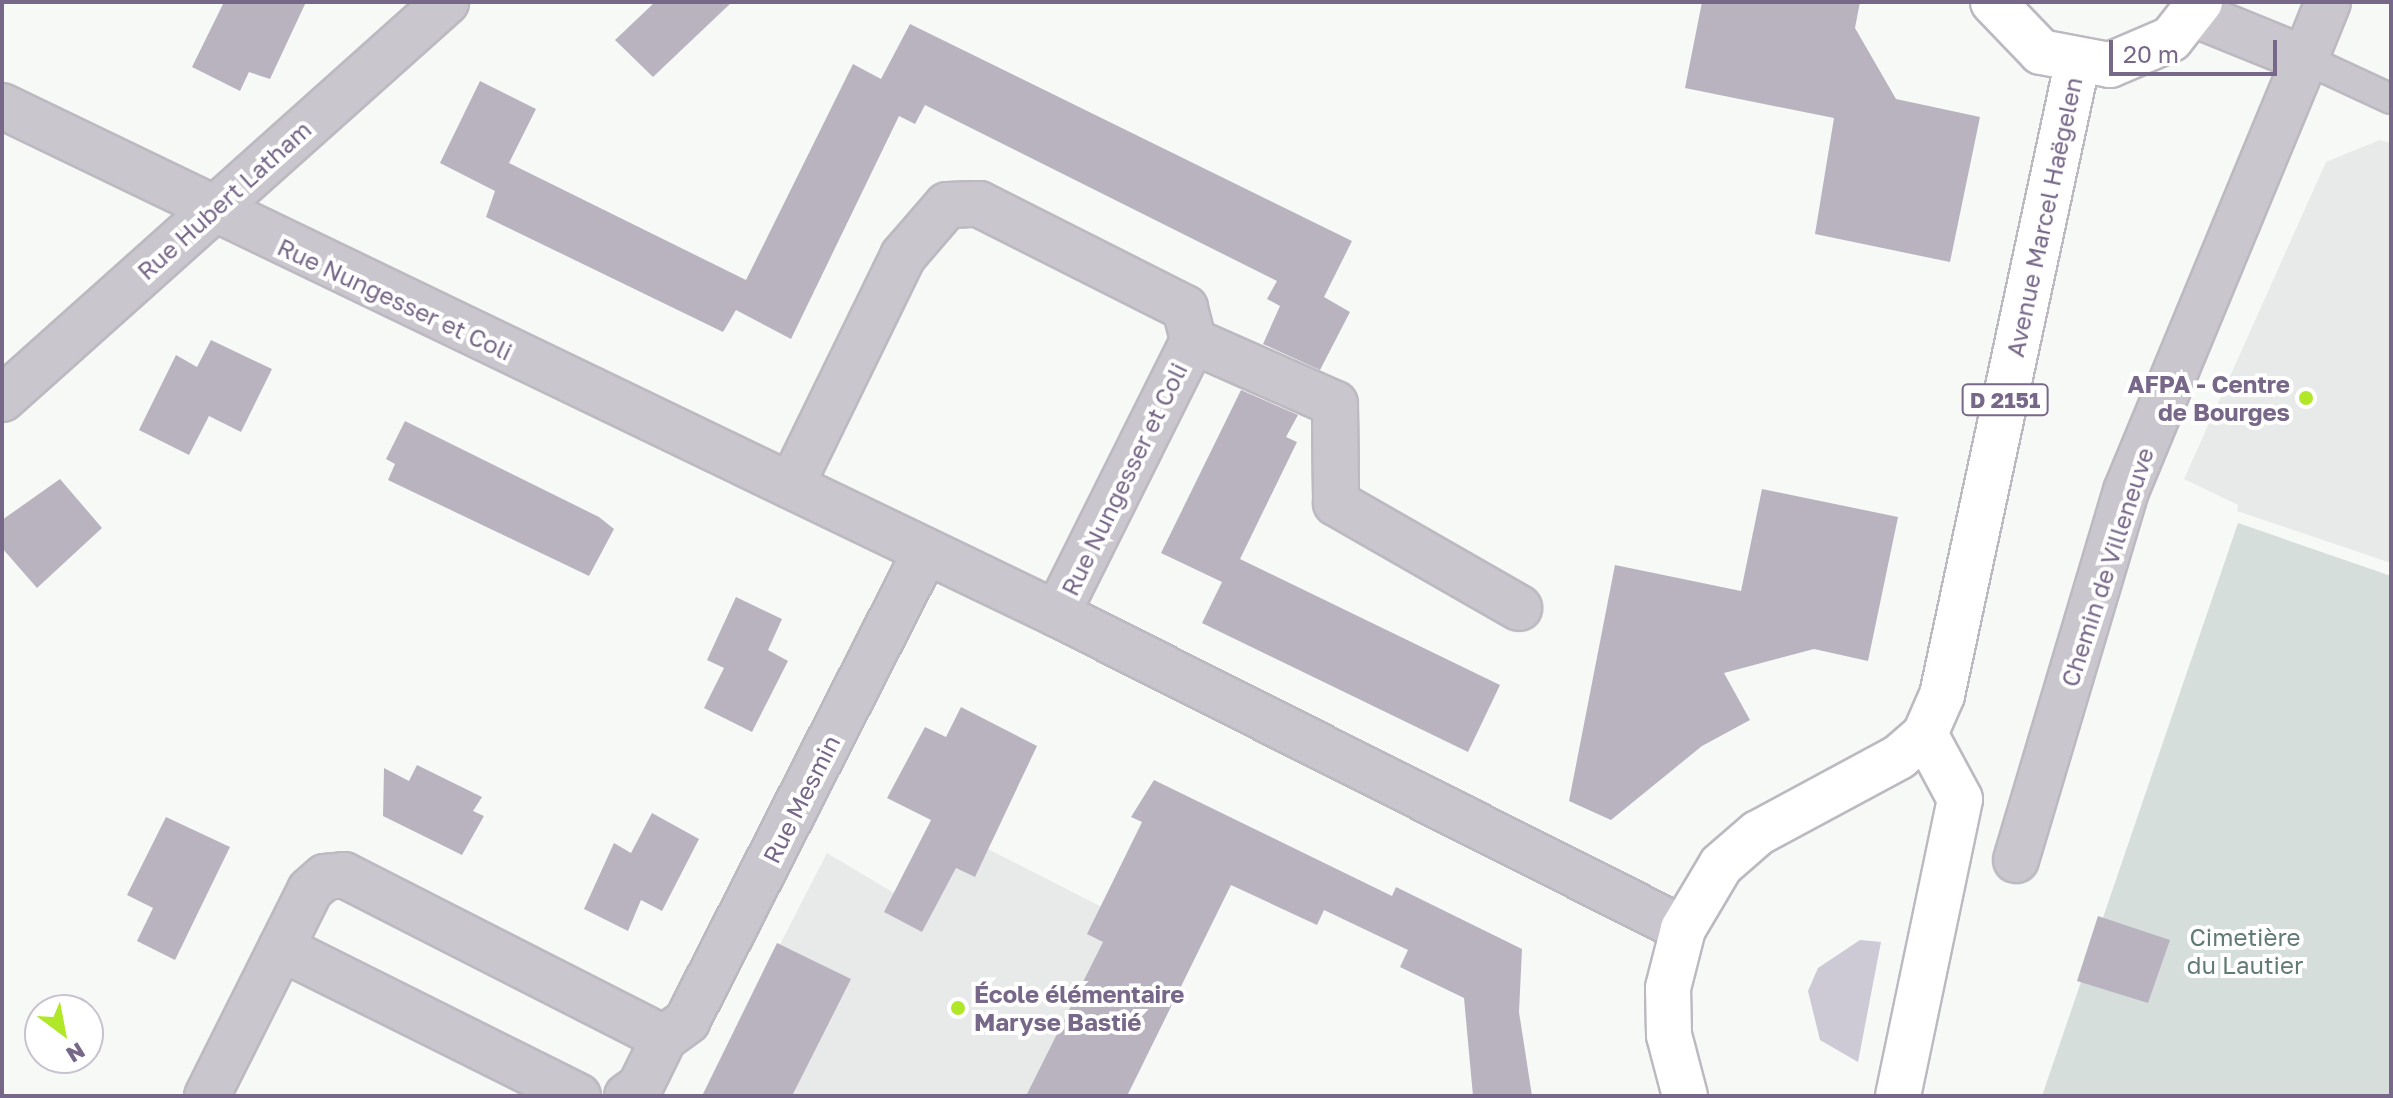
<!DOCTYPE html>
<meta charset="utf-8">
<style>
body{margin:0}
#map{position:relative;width:2393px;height:1098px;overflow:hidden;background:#f6f9f6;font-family:"Golos Text",sans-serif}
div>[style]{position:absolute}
.built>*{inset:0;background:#e8eae9}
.green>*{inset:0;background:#d5dedb}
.water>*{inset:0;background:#cdc9d5}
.building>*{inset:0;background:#b9b3c0}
.roads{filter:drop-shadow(2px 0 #bdb9c1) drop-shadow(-2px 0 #bdb9c1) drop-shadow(0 2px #bdb9c1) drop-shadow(0 -2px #bdb9c1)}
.service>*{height:28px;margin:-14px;padding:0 14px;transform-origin:14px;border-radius:14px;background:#cac6cd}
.minor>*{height:44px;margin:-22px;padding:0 22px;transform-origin:22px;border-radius:22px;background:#cac6cd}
.primary>*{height:44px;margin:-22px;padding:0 22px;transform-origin:22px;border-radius:22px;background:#fff}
.dots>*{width:22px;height:22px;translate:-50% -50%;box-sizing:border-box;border:4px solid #fff;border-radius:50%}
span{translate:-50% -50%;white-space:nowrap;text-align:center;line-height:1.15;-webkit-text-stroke:8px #fff;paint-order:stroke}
.shield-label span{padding:2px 6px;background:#fff;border:2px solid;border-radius:6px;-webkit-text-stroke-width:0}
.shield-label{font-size:22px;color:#776788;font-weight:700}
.street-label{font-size:24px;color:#776788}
.poi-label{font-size:24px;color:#776788;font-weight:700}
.right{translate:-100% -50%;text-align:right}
.left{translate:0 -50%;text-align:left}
.park-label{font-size:24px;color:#627a76}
.frame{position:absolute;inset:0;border:4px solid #776788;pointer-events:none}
.north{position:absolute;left:24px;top:994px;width:80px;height:80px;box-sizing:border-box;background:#fff;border:2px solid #c9c2cf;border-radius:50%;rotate:148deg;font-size:22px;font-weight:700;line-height:32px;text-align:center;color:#776788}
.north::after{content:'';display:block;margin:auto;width:28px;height:36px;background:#b0e728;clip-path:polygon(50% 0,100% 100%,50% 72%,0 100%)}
.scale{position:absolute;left:2109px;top:40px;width:168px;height:36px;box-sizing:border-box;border:4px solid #776788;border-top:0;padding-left:10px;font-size:24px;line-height:28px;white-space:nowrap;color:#776788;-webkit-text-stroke:6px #fff;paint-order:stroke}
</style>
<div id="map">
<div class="built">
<i style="clip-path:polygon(2380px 140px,2391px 143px,2391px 563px,2237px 511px,2238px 505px,2184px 479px,2326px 162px)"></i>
<i style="clip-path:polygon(978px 844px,1196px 955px,1127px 1096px,702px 1096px,827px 853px,894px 893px,905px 870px)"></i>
</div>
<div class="green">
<i style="clip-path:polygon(2238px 523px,2391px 576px,2391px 1096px,2042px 1096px)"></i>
</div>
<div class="water">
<i style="clip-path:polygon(1860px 940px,1881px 942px,1858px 1062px,1820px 1040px,1808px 991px,1818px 968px)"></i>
</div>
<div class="building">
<i style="clip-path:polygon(224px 2px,306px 2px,270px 79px,249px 72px,240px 91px,192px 67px)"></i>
<i style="clip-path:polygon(655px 2px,732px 2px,653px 77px,615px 40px)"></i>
<i style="clip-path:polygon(1702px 2px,1860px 2px,1855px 28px,1896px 99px,1980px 117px,1950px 262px,1815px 234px,1834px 118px,1685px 88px)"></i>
<i style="clip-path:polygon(910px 24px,1352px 241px,1324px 297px,1350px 312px,1320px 370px,1263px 344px,1280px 306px,1267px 299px,1277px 281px,925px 105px,915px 124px,899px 116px,791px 339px,736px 310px,723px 332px,486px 217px,495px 191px,440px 163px,480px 81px,536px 109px,509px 163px,746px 280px,853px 64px,881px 79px)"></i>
<i style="clip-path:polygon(211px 340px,272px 369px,241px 432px,209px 416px,189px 455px,139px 430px,176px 355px,197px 367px)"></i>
<i style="clip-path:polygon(1241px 390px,1298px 415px,1286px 437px,1297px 442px,1240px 559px,1500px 685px,1468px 752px,1202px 623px,1222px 582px,1161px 553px)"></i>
<i style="clip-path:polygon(405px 421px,599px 517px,614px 529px,589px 576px,388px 480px,395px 464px,386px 459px)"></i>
<i style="clip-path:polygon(60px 479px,102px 528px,37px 588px,2px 548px,2px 520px)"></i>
<i style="clip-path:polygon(1762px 489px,1898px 517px,1868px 661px,1814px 649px,1724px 673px,1750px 720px,1702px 746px,1611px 820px,1569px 801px,1615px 565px,1741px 591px)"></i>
<i style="clip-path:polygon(736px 597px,782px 619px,768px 650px,788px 661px,752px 732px,704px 708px,724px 668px,707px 660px)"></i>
<i style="clip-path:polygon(961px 707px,1037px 746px,975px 877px,956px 868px,922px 932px,884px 912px,931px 820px,887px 798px,925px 727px,946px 737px)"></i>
<i style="clip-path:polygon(417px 765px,482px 797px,473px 811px,484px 816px,462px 855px,383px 816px,384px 768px,409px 781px)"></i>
<i style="clip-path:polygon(1154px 780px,1392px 896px,1396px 887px,1522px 949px,1519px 1012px,1532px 1096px,1473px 1096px,1464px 998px,1400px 967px,1408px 950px,1324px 910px,1317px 925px,1231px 885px,1127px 1096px,1026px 1096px,1103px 942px,1087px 934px,1142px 822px,1131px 817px)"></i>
<i style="clip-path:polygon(652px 813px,699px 839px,662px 911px,641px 900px,628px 931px,584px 909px,614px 843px,631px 853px)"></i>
<i style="clip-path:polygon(166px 817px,230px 847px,175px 960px,137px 941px,153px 908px,127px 895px)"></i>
<i style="clip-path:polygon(2098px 916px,2170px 940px,2148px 1003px,2077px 981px)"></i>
<i style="clip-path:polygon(777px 943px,851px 979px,792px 1096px,702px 1096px)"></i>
</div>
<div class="roads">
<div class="service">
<i style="left:2305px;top:59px;width:95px;rotate:24.9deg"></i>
</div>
<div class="minor">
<i style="left:2194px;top:14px;width:120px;rotate:22.1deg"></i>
<i style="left:2305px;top:59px;width:61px;rotate:-68deg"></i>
<i style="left:2px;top:106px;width:1171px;rotate:25.71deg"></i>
<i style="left:1057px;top:614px;width:701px;rotate:26.71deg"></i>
<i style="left:1193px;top:341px;width:155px;rotate:23.9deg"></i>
<i style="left:1335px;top:404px;width:99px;rotate:89.4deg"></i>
<i style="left:1336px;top:503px;width:211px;rotate:29.8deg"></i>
<i style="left:2px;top:399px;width:596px;rotate:-41.8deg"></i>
<i style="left:791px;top:486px;width:256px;rotate:-64deg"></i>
<i style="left:903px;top:256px;width:67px;rotate:-49.2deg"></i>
<i style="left:947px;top:205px;width:32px;rotate:-2deg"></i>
<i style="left:979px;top:204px;width:231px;rotate:26.8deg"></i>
<i style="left:1185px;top:308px;width:34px;rotate:76deg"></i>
<i style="left:1193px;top:341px;width:305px;rotate:116.5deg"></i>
<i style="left:2016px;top:860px;width:385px;rotate:-73.4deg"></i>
<i style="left:2126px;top:491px;width:468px;rotate:-67.5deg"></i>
<i style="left:281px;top:948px;width:332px;rotate:26.5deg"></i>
<i style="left:207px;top:1096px;width:230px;rotate:-63.4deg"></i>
<i style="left:310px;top:890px;width:20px;rotate:-41deg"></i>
<i style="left:325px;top:877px;width:19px;rotate:-6deg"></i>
<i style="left:344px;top:875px;width:359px;rotate:27deg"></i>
<i style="left:627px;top:1096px;width:16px;rotate:-35deg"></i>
<i style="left:640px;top:1087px;width:55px;rotate:-63.9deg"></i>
<i style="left:664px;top:1038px;width:29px;rotate:-36deg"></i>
<i style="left:687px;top:1021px;width:527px;rotate:-63.05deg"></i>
</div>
<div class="primary">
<i style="left:1993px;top:2px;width:69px;rotate:46.2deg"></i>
<i style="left:2041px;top:52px;width:70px;rotate:10.7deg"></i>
<i style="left:2110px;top:65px;width:66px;rotate:-23.1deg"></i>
<i style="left:2171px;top:39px;width:47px;rotate:-51.9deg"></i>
<i style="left:1685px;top:1096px;width:63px;rotate:-104.7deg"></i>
<i style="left:1669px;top:1035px;width:47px;rotate:-91.2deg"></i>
<i style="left:1668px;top:988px;width:61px;rotate:-75.7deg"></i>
<i style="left:1683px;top:929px;width:74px;rotate:-59.3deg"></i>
<i style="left:1721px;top:865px;width:49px;rotate:-40.9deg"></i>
<i style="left:1758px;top:833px;width:160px;rotate:-28.3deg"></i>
<i style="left:1899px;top:757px;width:35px;rotate:-41deg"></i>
<i style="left:1925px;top:734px;width:43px;rotate:-66.4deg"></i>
<i style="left:1942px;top:695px;width:645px;rotate:-77.92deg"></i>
<i style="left:1898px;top:1096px;width:303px;rotate:-78.2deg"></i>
<i style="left:1960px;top:799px;width:74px;rotate:-118.3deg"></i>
</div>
</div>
<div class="dots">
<i style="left:2306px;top:398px;background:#b0e728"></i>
<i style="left:958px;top:1008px;background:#b0e728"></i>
</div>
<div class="shield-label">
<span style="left:2005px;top:400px">D 2151</span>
</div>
<div class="street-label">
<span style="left:224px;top:200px;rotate:-42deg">Rue Hubert Latham</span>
<span style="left:2044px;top:217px;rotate:-78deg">Avenue Marcel Haëgelen</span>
<span style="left:395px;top:299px;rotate:25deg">Rue Nungesser et Coli</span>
<span style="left:1124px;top:479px;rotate:-64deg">Rue Nungesser et Coli</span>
<span style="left:2107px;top:567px;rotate:-72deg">Chemin de Villeneuve</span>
<span style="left:801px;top:799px;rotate:-63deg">Rue Mesmin</span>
</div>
<div class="poi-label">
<span class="right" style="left:2290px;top:398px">AFPA - Centre<br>de Bourges</span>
<span class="left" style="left:974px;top:1008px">École élémentaire<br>Maryse Bastié</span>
</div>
<div class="park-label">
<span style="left:2245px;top:951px">Cimetière<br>du Lautier</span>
</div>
<div class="frame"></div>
<div class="north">N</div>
<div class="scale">20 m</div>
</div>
